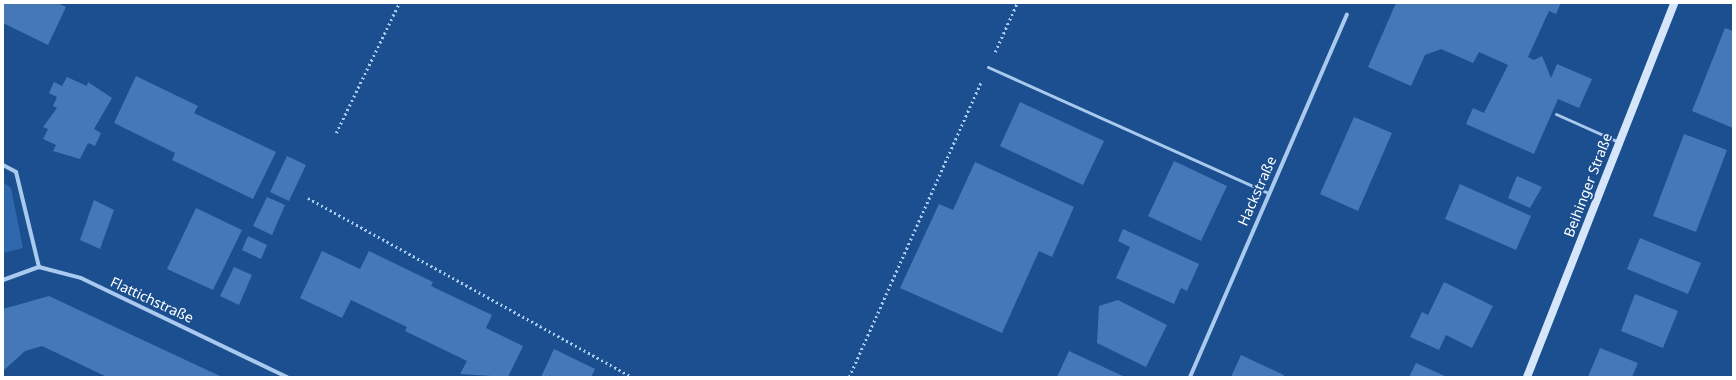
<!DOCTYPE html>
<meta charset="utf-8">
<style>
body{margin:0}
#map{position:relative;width:1736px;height:380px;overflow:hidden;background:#1b4f8f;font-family:"Noto Sans",sans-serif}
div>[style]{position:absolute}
.green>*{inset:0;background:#2e69ad}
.building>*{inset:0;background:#4478b7}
.path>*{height:2.5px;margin-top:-1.25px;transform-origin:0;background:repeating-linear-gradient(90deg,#a9c9ee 0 2px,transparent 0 5px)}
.service>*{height:3px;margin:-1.5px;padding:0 1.5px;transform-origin:1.5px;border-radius:1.5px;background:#a9c9ee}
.minor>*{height:4px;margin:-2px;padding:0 2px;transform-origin:2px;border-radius:2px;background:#a9c9ee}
.secondary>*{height:8px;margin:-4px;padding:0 4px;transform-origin:4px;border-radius:4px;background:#d6e6fa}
span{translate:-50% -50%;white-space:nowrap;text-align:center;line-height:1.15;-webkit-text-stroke:4px #1b4f8f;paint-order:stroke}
.street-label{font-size:14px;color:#fff}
.frame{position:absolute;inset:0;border:4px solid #fff;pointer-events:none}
</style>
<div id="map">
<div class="green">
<i style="clip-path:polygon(3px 182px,11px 188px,23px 248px,3px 253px)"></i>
</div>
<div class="building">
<i style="clip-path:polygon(4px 3px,57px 3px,66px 7px,48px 45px,3px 23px)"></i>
<i style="clip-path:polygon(1396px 3px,1561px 3px,1556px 14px,1549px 11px,1528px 57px,1534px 60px,1542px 56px,1551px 78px,1557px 64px,1592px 79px,1579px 108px,1558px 99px,1534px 154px,1466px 124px,1473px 108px,1484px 113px,1508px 65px,1479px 52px,1473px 63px,1441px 49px,1425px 55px,1411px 86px,1368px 67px)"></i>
<i style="clip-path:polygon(1725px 28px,1733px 31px,1733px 128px,1692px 111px)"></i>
<i style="clip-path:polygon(136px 76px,198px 106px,194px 113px,276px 152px,253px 199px,172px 160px,175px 153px,114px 123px)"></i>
<i style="clip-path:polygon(67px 77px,87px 86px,88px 82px,112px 98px,94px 129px,101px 133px,95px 146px,88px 143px,80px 159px,53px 151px,56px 145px,43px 139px,48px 129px,43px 127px,57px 108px,53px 106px,57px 97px,49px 93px,54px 82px,62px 86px)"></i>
<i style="clip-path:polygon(1020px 102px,1104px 141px,1083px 185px,1000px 146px)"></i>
<i style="clip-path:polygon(1354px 117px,1392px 133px,1358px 211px,1320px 194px)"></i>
<i style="clip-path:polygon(1684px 134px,1727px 150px,1696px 232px,1653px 216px)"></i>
<i style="clip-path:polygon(287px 156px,306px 165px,289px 201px,270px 192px)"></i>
<i style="clip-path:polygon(1174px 161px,1227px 186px,1201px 241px,1148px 216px)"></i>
<i style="clip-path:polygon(975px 162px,1074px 207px,1052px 257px,1039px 251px,1002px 333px,900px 288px,939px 204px,953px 210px)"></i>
<i style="clip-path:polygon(1517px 176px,1542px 187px,1530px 208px,1508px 198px)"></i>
<i style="clip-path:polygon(1460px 184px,1531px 216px,1516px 250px,1445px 219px)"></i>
<i style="clip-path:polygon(267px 197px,285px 205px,272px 235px,253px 226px)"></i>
<i style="clip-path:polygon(94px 200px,114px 210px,100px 249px,80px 240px)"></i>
<i style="clip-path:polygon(196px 208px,242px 230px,213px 290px,167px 269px)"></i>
<i style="clip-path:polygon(1123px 229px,1199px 264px,1187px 291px,1181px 288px,1174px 304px,1116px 278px,1130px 247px,1118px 241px)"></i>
<i style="clip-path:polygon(248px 236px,267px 245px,261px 259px,242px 250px)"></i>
<i style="clip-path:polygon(1640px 238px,1701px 263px,1688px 294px,1627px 269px)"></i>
<i style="clip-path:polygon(322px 251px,360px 269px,369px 251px,433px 282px,431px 286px,492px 315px,486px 328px,523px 346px,508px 377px,460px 374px,467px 361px,405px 331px,407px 327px,351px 300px,342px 318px,300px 298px)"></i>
<i style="clip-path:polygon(234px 267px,252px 275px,239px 305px,220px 296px)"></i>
<i style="clip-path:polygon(1444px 282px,1493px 306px,1472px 348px,1446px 335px,1439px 350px,1410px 337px,1422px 312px,1428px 315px)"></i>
<i style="clip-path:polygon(1635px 294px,1678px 311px,1663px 348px,1621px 331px)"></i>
<i style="clip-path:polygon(49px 296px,100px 320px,222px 377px,107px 377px,42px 346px,25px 351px,3px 371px,3px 309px)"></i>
<i style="clip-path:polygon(1118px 300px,1167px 325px,1146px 367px,1097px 343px,1099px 306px)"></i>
<i style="clip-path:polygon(1600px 348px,1638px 363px,1632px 377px,1588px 377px)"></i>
<i style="clip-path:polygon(554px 349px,595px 369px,591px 377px,541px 377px)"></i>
<i style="clip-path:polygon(1069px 351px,1125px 377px,1057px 377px)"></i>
<i style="clip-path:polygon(1241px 355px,1284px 375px,1283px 377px,1231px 377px)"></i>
<i style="clip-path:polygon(1416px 363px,1447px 377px,1409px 377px)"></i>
</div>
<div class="path">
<i style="left:995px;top:52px;width:54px;rotate:-65.8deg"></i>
<i style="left:336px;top:133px;width:144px;rotate:-64.1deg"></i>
<i style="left:308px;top:198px;width:370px;rotate:28.9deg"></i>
<i style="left:849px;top:377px;width:323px;rotate:-65.9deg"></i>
</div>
<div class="service">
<i style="left:988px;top:67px;width:307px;rotate:24.2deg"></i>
<i style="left:1556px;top:114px;width:69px;rotate:24deg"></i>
</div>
<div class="minor">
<i style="left:3px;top:165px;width:15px;rotate:28deg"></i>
<i style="left:16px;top:172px;width:98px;rotate:76.4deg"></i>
<i style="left:3px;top:280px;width:38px;rotate:-20deg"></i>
<i style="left:39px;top:267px;width:43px;rotate:14.7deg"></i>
<i style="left:81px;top:278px;width:229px;rotate:25.7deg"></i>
<i style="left:1190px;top:377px;width:395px;rotate:-66.6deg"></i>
</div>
<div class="secondary">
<i style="left:1527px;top:377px;width:402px;rotate:-68.5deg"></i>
</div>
<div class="street-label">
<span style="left:1588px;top:185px;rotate:-69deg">Beihinger Straße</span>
<span style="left:1257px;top:191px;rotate:-66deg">Hackstraße</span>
<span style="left:152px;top:300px;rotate:25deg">Flattichstraße</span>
</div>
<div class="frame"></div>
</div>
